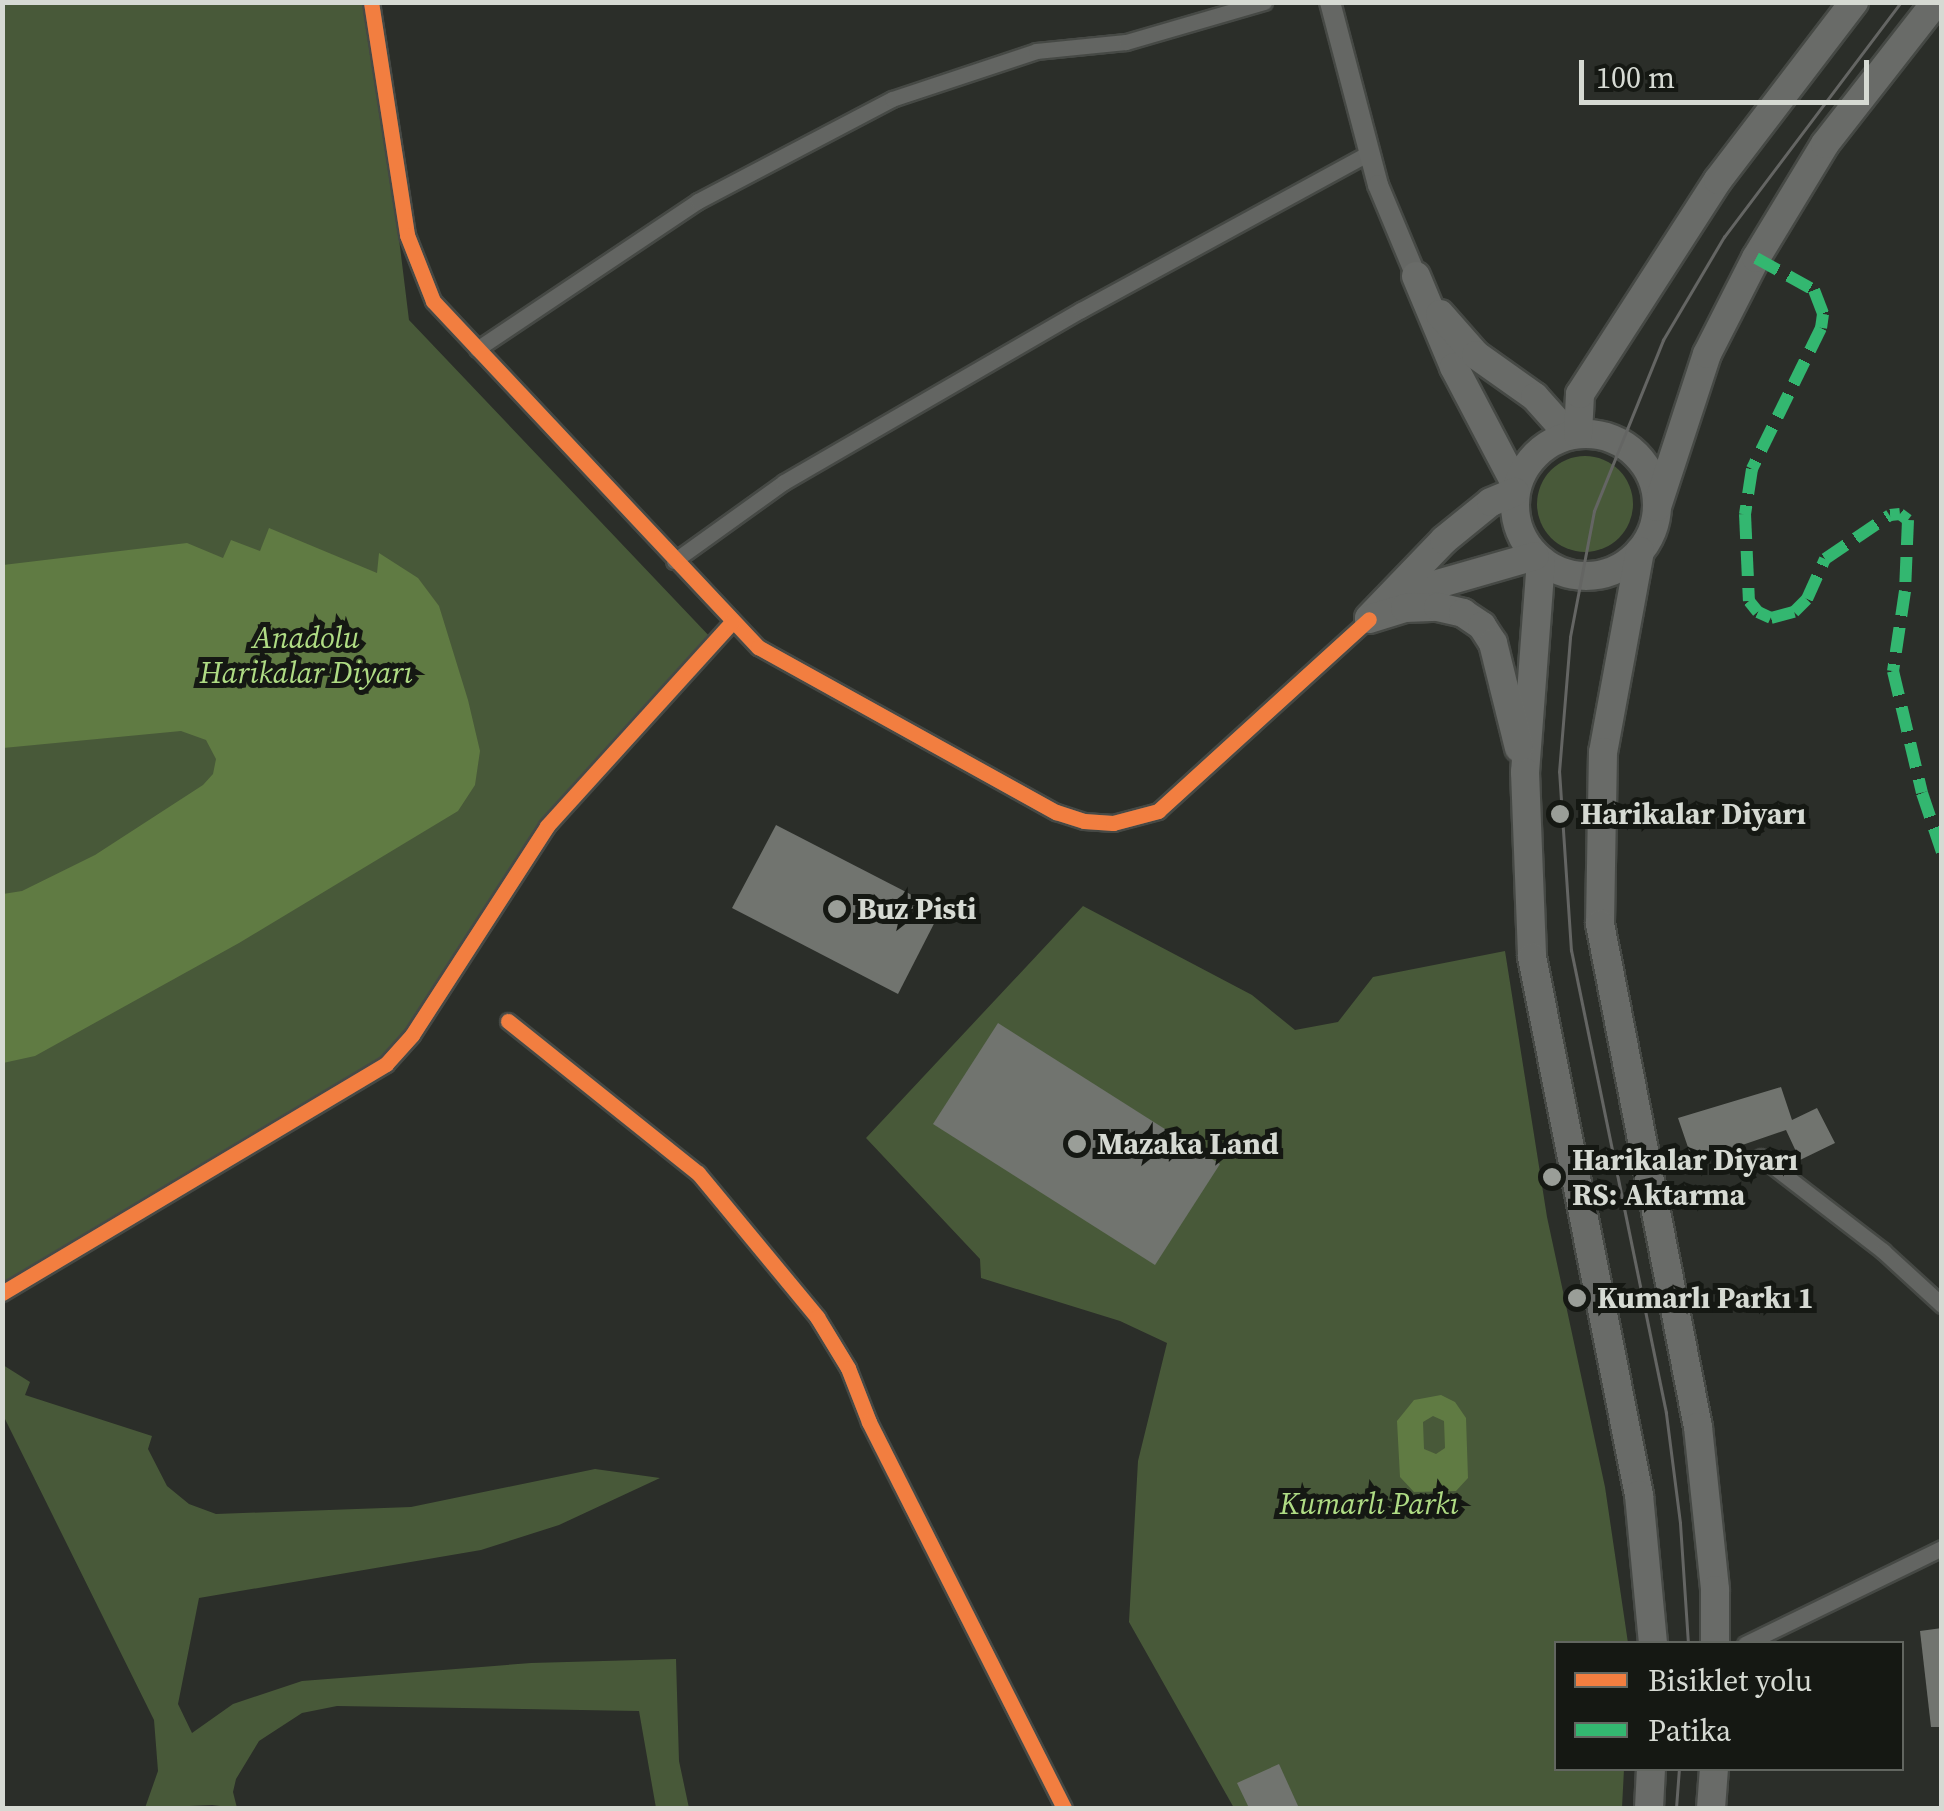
<!DOCTYPE html>
<meta charset="utf-8">
<style>
body{margin:0}
#map{position:relative;width:1944px;height:1811px;overflow:hidden;background:#2b2e29;font-family:"Source Serif 4",serif}
div>[style]{position:absolute}
.green>*{inset:0;background:#485939}
.round{border-radius:50%}
.water>*{inset:0;background:#607b43}
.building>*{inset:0;background:#71746f}
.roads{filter:drop-shadow(2px 0 #464945) drop-shadow(-2px 0 #464945) drop-shadow(0 2px #464945) drop-shadow(0 -2px #464945)}
.street>*{height:15px;margin:-7.5px;padding:0 7.5px;transform-origin:7.5px;border-radius:7.5px;background:#636562}
.secondary>*{height:20px;margin:-10px;padding:0 10px;transform-origin:10px;border-radius:10px;background:#656764}
.highway>*{height:28px;margin:-14px;padding:0 14px;transform-origin:14px;border-radius:14px;background:#696b68}
.highway>.ring{margin:-14px;padding:0;box-sizing:content-box;background:none;border:28px solid #696b68;border-radius:50%}
.tram>*{height:2.5px;margin:-1.25px;padding:0 1.25px;transform-origin:1.25px;border-radius:1.25px;background:#646563}
.quiet>*{height:12px;margin-top:-6px;transform-origin:0;background:repeating-linear-gradient(90deg,#33b770 0 25px,transparent 0 37px)}
.cycleway>*{height:15px;margin:-7.5px;padding:0 7.5px;transform-origin:7.5px;border-radius:7.5px;background:#f27e40}
.dots>*{width:28px;height:28px;translate:-50% -50%;box-sizing:border-box;border:5px solid #151813;border-radius:50%}
span{translate:-50% -50%;white-space:nowrap;text-align:center;line-height:1.15;-webkit-text-stroke:10px #151813;paint-order:stroke}
.park-label{font-size:30px;color:#afdc84;font-style:italic}
.poi-label{font-size:30px;color:#d6dad3;font-weight:700}
.left{translate:0 -50%;text-align:left}
.frame{position:absolute;inset:0;border:5px solid #d6dad3;pointer-events:none}
.legend{position:absolute;left:1554px;top:1641px;width:350px;height:130px;box-sizing:border-box;background:#151813;border:2px solid #626660;margin:0;padding:12px 18px;list-style:none;font-size:30px;color:#d6dad3}
.legend li{display:flex;align-items:center;gap:20px;height:50px}
.legend b{width:50px;border:2px solid #626660}
.scale{position:absolute;left:1579px;top:60px;width:290px;height:45px;box-sizing:border-box;border:5px solid #d6dad3;border-top:0;padding-left:12px;font-size:30px;line-height:35px;white-space:nowrap;color:#d6dad3;-webkit-text-stroke:8px #151813;paint-order:stroke}
</style>
<div id="map">
<div class="green">
<i style="clip-path:polygon(3px 3px,370px 3px,409px 320px,713px 640px,522px 874px,429px 1026px,206px 1177px,3px 1295px)"></i>
<i class="round" style="left:1537px;top:456px;width:96px;height:96px"></i>
<i style="clip-path:polygon(1083px 906px,1252px 995px,1295px 1030px,1338px 1022px,1373px 977px,1505px 951px,1547px 1217px,1605px 1487px,1628px 1643px,1556px 1644px,1556px 1768px,1624px 1769px,1622px 1808px,1234px 1808px,1129px 1622px,1138px 1461px,1167px 1343px,1120px 1321px,981px 1278px,980px 1259px,866px 1138px)"></i>
<i style="clip-path:polygon(3px 1365px,30px 1382px,25px 1395px,152px 1436px,148px 1449px,167px 1486px,189px 1504px,216px 1514px,411px 1507px,595px 1469px,660px 1478px,559px 1525px,481px 1550px,199px 1598px,178px 1704px,192px 1733px,233px 1704px,302px 1681px,531px 1663px,676px 1659px,679px 1761px,689px 1808px,656px 1808px,639px 1711px,337px 1706px,302px 1713px,259px 1741px,236px 1779px,233px 1792px,237px 1808px,212px 1805px,145px 1808px,158px 1771px,154px 1720px,3px 1415px)"></i>
</div>
<div class="water">
<i style="clip-path:polygon(269px 528px,377px 573px,379px 553px,418px 578px,439px 606px,468px 700px,480px 751px,475px 785px,458px 811px,239px 943px,35px 1056px,3px 1063px,3px 894px,22px 891px,95px 855px,203px 785px,213px 774px,216px 759px,206px 740px,181px 731px,3px 748px,3px 565px,187px 543px,223px 558px,231px 540px,260px 551px)"></i>
<i style="clip-path:polygon(evenodd,1441px 1395px,1455px 1402px,1466px 1418px,1468px 1478px,1456px 1491px,1414px 1492px,1400px 1477px,1397px 1421px,1414px 1400px,1441px 1395px,1433px 1416px,1444px 1421px,1445px 1448px,1436px 1454px,1424px 1449px,1423px 1422px,1433px 1416px)"></i>
</div>
<div class="building">
<i style="clip-path:polygon(776px 825px,941px 910px,898px 994px,732px 908px)"></i>
<i style="clip-path:polygon(998px 1023px,1220px 1164px,1155px 1265px,933px 1124px)"></i>
<i style="clip-path:polygon(1781px 1087px,1792px 1120px,1817px 1108px,1835px 1143px,1800px 1160px,1786px 1130px,1693px 1162px,1678px 1118px)"></i>
<i style="clip-path:polygon(1942px 1628px,1942px 1727px,1931px 1727px,1920px 1631px)"></i>
<i style="clip-path:polygon(1279px 1764px,1299px 1808px,1249px 1808px,1237px 1783px)"></i>
</div>
<div class="roads">
<div class="street">
<i style="left:371px;top:2px;width:236px;rotate:81.2deg"></i>
<i style="left:407px;top:235px;width:71px;rotate:68.5deg"></i>
<i style="left:433px;top:301px;width:475px;rotate:46.8deg"></i>
<i style="left:758px;top:647px;width:341px;rotate:29deg"></i>
<i style="left:1056px;top:812px;width:29px;rotate:18deg"></i>
<i style="left:1084px;top:821px;width:29px;rotate:4deg"></i>
<i style="left:1113px;top:823px;width:47px;rotate:-14.9deg"></i>
<i style="left:1158px;top:811px;width:285px;rotate:-42.3deg"></i>
<i style="left:477px;top:349px;width:266px;rotate:-33.8deg"></i>
<i style="left:698px;top:201px;width:219px;rotate:-27.7deg"></i>
<i style="left:892px;top:99px;width:152px;rotate:-18.4deg"></i>
<i style="left:1036px;top:51px;width:90px;rotate:-5.7deg"></i>
<i style="left:1126px;top:42px;width:144px;rotate:-16.2deg"></i>
<i style="left:674px;top:561px;width:135px;rotate:-35.7deg"></i>
<i style="left:784px;top:482px;width:343px;rotate:-30.1deg"></i>
<i style="left:1081px;top:310px;width:328px;rotate:-28.6deg"></i>
<i style="left:508px;top:1021px;width:243px;rotate:38.7deg"></i>
<i style="left:698px;top:1173px;width:187px;rotate:50.4deg"></i>
<i style="left:817px;top:1317px;width:60px;rotate:58.7deg"></i>
<i style="left:848px;top:1368px;width:58px;rotate:68.7deg"></i>
<i style="left:869px;top:1422px;width:432px;rotate:63.2deg"></i>
<i style="left:1761px;top:1157px;width:154px;rotate:37.6deg"></i>
<i style="left:1883px;top:1251px;width:80px;rotate:42.5deg"></i>
<i style="left:2px;top:1293px;width:447px;rotate:-30.8deg"></i>
<i style="left:386px;top:1064px;width:39px;rotate:-48deg"></i>
<i style="left:412px;top:1035px;width:249px;rotate:-57.1deg"></i>
<i style="left:547px;top:826px;width:274px;rotate:-47.8deg"></i>
<i style="left:1745px;top:1644px;width:219px;rotate:-26deg"></i>
</div>
<div class="secondary">
<i style="left:1330px;top:2px;width:189px;rotate:75.3deg"></i>
<i style="left:1378px;top:185px;width:99px;rotate:67.3deg"></i>
</div>
<div class="highway">
<i style="left:1416px;top:276px;width:99px;rotate:67.3deg"></i>
<i style="left:1454px;top:367px;width:133px;rotate:62.3deg"></i>
<i style="left:1440px;top:314px;width:55px;rotate:48.7deg"></i>
<i style="left:1476px;top:355px;width:72px;rotate:35.4deg"></i>
<i style="left:1535px;top:397px;width:51px;rotate:48.2deg"></i>
<i class="ring" style="left:1515px;top:434px;width:114px;height:114px"></i>
<i style="left:1578px;top:434px;width:40px;rotate:-87.1deg"></i>
<i style="left:1580px;top:394px;width:255px;rotate:-57.2deg"></i>
<i style="left:1718px;top:180px;width:224px;rotate:-52.6deg"></i>
<i style="left:1657px;top:507px;width:161px;rotate:-71.9deg"></i>
<i style="left:1707px;top:354px;width:108px;rotate:-63deg"></i>
<i style="left:1756px;top:258px;width:133px;rotate:-58.8deg"></i>
<i style="left:1825px;top:144px;width:180px;rotate:-52deg"></i>
<i style="left:1640px;top:551px;width:204px;rotate:100.4deg"></i>
<i style="left:1603px;top:752px;width:172px;rotate:91deg"></i>
<i style="left:1600px;top:924px;width:512px;rotate:78.98deg"></i>
<i style="left:1698px;top:1427px;width:164px;rotate:84deg"></i>
<i style="left:1715px;top:1590px;width:54px;rotate:90deg"></i>
<i style="left:1541px;top:560px;width:213px;rotate:94.3deg"></i>
<i style="left:1525px;top:772px;width:185px;rotate:87.8deg"></i>
<i style="left:1532px;top:957px;width:549px;rotate:78.75deg"></i>
<i style="left:1639px;top:1495px;width:150px;rotate:84.6deg"></i>
<i style="left:1395px;top:602px;width:35px;rotate:-25deg"></i>
<i style="left:1427px;top:587px;width:112px;rotate:-16deg"></i>
<i style="left:1369px;top:618px;width:108px;rotate:-46.1deg"></i>
<i style="left:1444px;top:540px;width:60px;rotate:-39deg"></i>
<i style="left:1491px;top:502px;width:26px;rotate:-23deg"></i>
<i style="left:1369px;top:619px;width:38px;rotate:-17deg"></i>
<i style="left:1405px;top:608px;width:33px;rotate:-2deg"></i>
<i style="left:1438px;top:607px;width:26px;rotate:13deg"></i>
<i style="left:1463px;top:613px;width:23px;rotate:34deg"></i>
<i style="left:1482px;top:626px;width:20px;rotate:57deg"></i>
<i style="left:1493px;top:643px;width:108px;rotate:76.1deg"></i>
<i style="left:1649px;top:1808px;width:40px;rotate:-87.1deg"></i>
<i style="left:1711px;top:1808px;width:40px;rotate:-85.7deg"></i>
</div>
</div>
<div class="tram">
<i style="left:1688px;top:1644px;width:121px;rotate:-93.8deg"></i>
<i style="left:1680px;top:1523px;width:111px;rotate:-97.3deg"></i>
<i style="left:1666px;top:1413px;width:472px;rotate:-101.6deg"></i>
<i style="left:1571px;top:951px;width:179px;rotate:-93.8deg"></i>
<i style="left:1559px;top:772px;width:135px;rotate:-85.3deg"></i>
<i style="left:1570px;top:637px;width:128px;rotate:-79.2deg"></i>
<i style="left:1594px;top:511px;width:184px;rotate:-68deg"></i>
<i style="left:1663px;top:340px;width:120px;rotate:-59.4deg"></i>
<i style="left:1724px;top:237px;width:294px;rotate:-53deg"></i>
<i style="left:1676px;top:1808px;width:40px;rotate:-85.7deg"></i>
</div>
<div class="quiet">
<i style="left:1756px;top:258px;width:66px;rotate:28.9deg"></i>
<i style="left:1814px;top:290px;width:26px;rotate:69deg"></i>
<i style="left:1823px;top:314px;width:14px;rotate:98deg"></i>
<i style="left:1821px;top:328px;width:157px;rotate:116.1deg"></i>
<i style="left:1752px;top:469px;width:46px;rotate:98.8deg"></i>
<i style="left:1745px;top:514px;width:87px;rotate:87.4deg"></i>
<i style="left:1749px;top:601px;width:14px;rotate:51deg"></i>
<i style="left:1758px;top:612px;width:14px;rotate:25deg"></i>
<i style="left:1771px;top:618px;width:24px;rotate:-15deg"></i>
<i style="left:1794px;top:612px;width:18px;rotate:-45deg"></i>
<i style="left:1807px;top:599px;width:44px;rotate:-65.8deg"></i>
<i style="left:1825px;top:559px;width:78px;rotate:-34.1deg"></i>
<i style="left:1890px;top:515px;width:10px;rotate:-6deg"></i>
<i style="left:1900px;top:514px;width:10px;rotate:37deg"></i>
<i style="left:1908px;top:520px;width:71px;rotate:92.4deg"></i>
<i style="left:1905px;top:591px;width:81px;rotate:98.5deg"></i>
<i style="left:1893px;top:671px;width:125px;rotate:76.6deg"></i>
<i style="left:1922px;top:793px;width:62px;rotate:71.3deg"></i>
</div>
<div class="cycleway">
<i style="left:371px;top:2px;width:236px;rotate:81.2deg"></i>
<i style="left:407px;top:235px;width:71px;rotate:68.5deg"></i>
<i style="left:433px;top:301px;width:475px;rotate:46.8deg"></i>
<i style="left:758px;top:647px;width:341px;rotate:29deg"></i>
<i style="left:1056px;top:812px;width:29px;rotate:18deg"></i>
<i style="left:1084px;top:821px;width:29px;rotate:4deg"></i>
<i style="left:1113px;top:823px;width:47px;rotate:-14.9deg"></i>
<i style="left:1158px;top:811px;width:285px;rotate:-42.3deg"></i>
<i style="left:508px;top:1021px;width:243px;rotate:38.7deg"></i>
<i style="left:698px;top:1173px;width:187px;rotate:50.4deg"></i>
<i style="left:817px;top:1317px;width:60px;rotate:58.7deg"></i>
<i style="left:848px;top:1368px;width:58px;rotate:68.7deg"></i>
<i style="left:869px;top:1422px;width:432px;rotate:63.2deg"></i>
<i style="left:2px;top:1293px;width:447px;rotate:-30.8deg"></i>
<i style="left:386px;top:1064px;width:39px;rotate:-48deg"></i>
<i style="left:412px;top:1035px;width:249px;rotate:-57.1deg"></i>
<i style="left:547px;top:826px;width:274px;rotate:-47.8deg"></i>
</div>
<div class="dots">
<i style="left:1560px;top:814px;background:#9a9e98"></i>
<i style="left:837px;top:909px;background:#9a9e98"></i>
<i style="left:1077px;top:1144px;background:#9a9e98"></i>
<i style="left:1552px;top:1177px;background:#9a9e98"></i>
<i style="left:1577px;top:1298px;background:#9a9e98"></i>
</div>
<div class="park-label">
<span style="left:306px;top:655px">Anadolu<br>Harikalar Diyarı</span>
<span style="left:1369px;top:1504px">Kumarlı Parkı</span>
</div>
<div class="poi-label">
<span class="left" style="left:1580px;top:814px">Harikalar Diyarı</span>
<span class="left" style="left:857px;top:909px">Buz Pisti</span>
<span class="left" style="left:1097px;top:1144px">Mazaka Land</span>
<span class="left" style="left:1572px;top:1177px">Harikalar Diyarı<br>RS: Aktarma</span>
<span class="left" style="left:1597px;top:1298px">Kumarlı Parkı 1</span>
</div>
<div class="frame"></div>
<ul class="legend">
<li><b style="height:12px;background:#f27e40"></b>Bisiklet yolu</li>
<li><b style="height:12px;background:#33b770"></b>Patika</li>
</ul>
<div class="scale">100 m</div>
</div>
